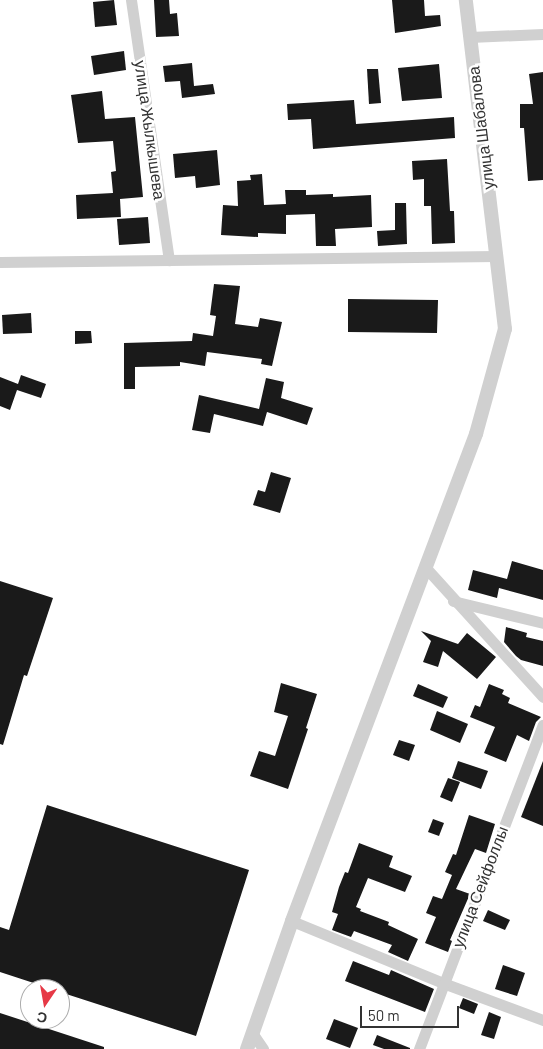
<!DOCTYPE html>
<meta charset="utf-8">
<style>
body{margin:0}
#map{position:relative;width:543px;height:1049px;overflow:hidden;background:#fff;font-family:Barlow,sans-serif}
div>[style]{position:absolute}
.building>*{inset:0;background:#1a1a1a}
.minor>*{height:11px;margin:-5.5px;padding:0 5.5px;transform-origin:5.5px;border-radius:5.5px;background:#d0d0d0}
.tertiary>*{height:14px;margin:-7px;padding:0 7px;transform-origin:7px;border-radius:7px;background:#d0d0d0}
span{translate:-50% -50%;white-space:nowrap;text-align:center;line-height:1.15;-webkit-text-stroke:5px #fff;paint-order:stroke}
.street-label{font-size:16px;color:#333}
.north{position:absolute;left:20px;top:979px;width:50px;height:50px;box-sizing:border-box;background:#fff;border:1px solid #adadad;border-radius:50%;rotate:192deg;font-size:14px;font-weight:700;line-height:20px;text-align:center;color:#333}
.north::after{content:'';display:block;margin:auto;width:18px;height:22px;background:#e63946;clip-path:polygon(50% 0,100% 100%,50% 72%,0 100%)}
.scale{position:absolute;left:360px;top:1006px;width:99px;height:22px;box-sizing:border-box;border:2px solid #333;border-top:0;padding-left:6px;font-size:15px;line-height:18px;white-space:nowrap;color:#333;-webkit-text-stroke:4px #fff;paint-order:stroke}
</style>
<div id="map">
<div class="building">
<i style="clip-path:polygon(114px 0,117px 25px,95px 27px,93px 2px)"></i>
<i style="clip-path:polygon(154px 0,169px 0,170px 14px,177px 13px,179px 36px,156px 37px)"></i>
<i style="clip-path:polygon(392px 0,424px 0,425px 16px,440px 15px,441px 26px,395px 33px)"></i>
<i style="clip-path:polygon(124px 51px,126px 70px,94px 75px,91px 56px)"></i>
<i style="clip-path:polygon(192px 63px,194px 86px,213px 84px,215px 94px,182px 98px,180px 81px,165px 82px,163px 66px)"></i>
<i style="clip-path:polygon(439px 64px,442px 98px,402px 101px,398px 68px)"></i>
<i style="clip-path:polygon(367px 69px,378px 69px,381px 103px,369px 104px)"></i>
<i style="clip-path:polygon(543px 72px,543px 180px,528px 181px,524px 128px,520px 128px,520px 104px,533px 104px,529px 74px)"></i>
<i style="clip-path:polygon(102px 91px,105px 119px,135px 117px,143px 197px,120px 199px,121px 217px,77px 219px,76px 195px,113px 193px,111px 172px,116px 171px,113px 141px,78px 143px,71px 95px)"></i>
<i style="clip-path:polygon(354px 100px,356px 124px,454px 117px,455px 138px,313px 149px,311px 119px,288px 120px,287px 104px)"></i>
<i style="clip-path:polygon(217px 150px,220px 185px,196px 188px,195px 176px,175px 178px,173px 154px)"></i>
<i style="clip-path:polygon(447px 159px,450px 211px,454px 211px,455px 243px,432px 244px,431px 206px,424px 206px,424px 179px,413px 180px,412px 161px)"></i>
<i style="clip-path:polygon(262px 174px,264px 205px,286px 204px,285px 190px,306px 190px,306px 195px,333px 194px,333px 197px,371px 195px,372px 227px,335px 229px,336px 246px,316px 246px,315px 214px,286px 215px,286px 234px,258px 233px,258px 237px,221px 235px,223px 205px,238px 206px,237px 181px,251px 180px,250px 175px)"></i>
<i style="clip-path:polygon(395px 203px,406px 203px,407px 244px,378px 246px,377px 231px,395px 230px)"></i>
<i style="clip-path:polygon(148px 217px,150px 243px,119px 245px,117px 219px)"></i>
<i style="clip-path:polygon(214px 284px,240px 286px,235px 324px,258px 327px,260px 318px,282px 322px,272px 366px,261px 364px,262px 359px,207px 352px,205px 366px,180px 362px,180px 366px,135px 367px,135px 389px,124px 389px,124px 343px,192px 341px,193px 333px,213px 336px,216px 316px,210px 315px)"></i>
<i style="clip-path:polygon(348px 299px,438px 300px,437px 333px,348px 332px)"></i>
<i style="clip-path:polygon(31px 313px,32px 333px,3px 334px,2px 315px)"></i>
<i style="clip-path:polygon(75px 331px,91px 331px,92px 343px,75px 344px)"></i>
<i style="clip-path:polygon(21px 375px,46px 384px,41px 398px,17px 390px,10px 410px,0 406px,0 377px,18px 384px)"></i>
<i style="clip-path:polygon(266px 378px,284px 382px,281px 398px,313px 408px,307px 425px,267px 412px,263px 426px,214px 414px,210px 433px,192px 430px,199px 395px,259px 409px)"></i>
<i style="clip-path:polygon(271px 472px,291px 478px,280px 513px,253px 505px,258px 490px,265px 492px)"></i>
<i style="clip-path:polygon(512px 561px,543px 570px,543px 600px,499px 588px,497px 598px,468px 590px,473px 570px,507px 579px)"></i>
<i style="clip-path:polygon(0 581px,53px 598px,27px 676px,24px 675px,3px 745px,0 744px)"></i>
<i style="clip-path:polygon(506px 627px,527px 633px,526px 637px,543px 641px,543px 666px,521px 660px,516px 656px,504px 642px)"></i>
<i style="clip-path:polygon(421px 631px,458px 644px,467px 633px,496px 657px,477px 679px,443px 651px,438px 667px,423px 662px,431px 641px)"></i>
<i style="clip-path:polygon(281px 683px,317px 694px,306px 728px,308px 729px,288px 789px,250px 776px,259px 751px,275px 756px,288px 716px,274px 712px)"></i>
<i style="clip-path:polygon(418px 684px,448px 697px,443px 708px,413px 696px)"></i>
<i style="clip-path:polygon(489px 684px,504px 690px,502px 694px,510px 698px,508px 703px,541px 717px,536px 722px,529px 741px,517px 735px,506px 762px,484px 753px,495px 727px,470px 717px,475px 705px,480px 707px)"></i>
<i style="clip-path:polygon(437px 711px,468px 724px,460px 743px,430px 730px)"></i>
<i style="clip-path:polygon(399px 740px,415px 745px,409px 761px,393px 755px)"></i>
<i style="clip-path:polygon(458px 761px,488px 771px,481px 789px,452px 778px)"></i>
<i style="clip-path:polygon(543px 761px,543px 826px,521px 817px)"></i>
<i style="clip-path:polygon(448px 778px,460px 782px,452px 802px,440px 797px)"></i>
<i style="clip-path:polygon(47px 805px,249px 870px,196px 1036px,60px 992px,60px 989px,52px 989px,0 972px,0 927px,9px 930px)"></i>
<i style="clip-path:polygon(469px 815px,495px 824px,486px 853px,475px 849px,456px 889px,470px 894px,450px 940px,452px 941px,448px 952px,425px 943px,436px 917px,426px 913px,433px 896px,442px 899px,452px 875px,445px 872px,453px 854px,456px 855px)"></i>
<i style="clip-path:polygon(433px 819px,444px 823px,439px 836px,428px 832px)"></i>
<i style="clip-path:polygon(359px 843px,393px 856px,389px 867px,412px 876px,405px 892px,368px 878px,356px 907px,361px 909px,360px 911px,389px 922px,388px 925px,418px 939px,408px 961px,388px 952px,392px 945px,354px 931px,351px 937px,332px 930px,338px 914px,332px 912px,339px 887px,345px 872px,348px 873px)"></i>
<i style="clip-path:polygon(488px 910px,510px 920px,505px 930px,483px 921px)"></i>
<i style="clip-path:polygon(353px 961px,389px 975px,391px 970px,434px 989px,425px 1012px,345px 981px)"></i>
<i style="clip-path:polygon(503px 965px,525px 973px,517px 996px,495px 989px)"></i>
<i style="clip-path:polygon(463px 998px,478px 1004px,474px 1014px,459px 1008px)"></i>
<i style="clip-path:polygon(489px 1012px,501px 1017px,494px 1039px,481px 1035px)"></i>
<i style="clip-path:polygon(0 1013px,104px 1047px,104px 1049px,0 1049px)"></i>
<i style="clip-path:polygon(334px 1019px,358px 1028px,350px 1048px,326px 1039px)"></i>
<i style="clip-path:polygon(377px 1035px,410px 1048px,410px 1049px,384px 1049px,373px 1045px)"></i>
</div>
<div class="minor">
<i style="left:131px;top:0;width:263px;rotate:81.7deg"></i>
<i style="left:470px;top:37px;width:73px;rotate:-2.4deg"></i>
<i style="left:0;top:262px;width:496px;rotate:-0.7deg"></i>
<i style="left:426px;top:568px;width:174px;rotate:47.8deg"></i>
<i style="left:453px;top:601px;width:93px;rotate:13.7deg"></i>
<i style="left:292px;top:921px;width:163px;rotate:22.3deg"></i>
<i style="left:443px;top:983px;width:107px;rotate:20.3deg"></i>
<i style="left:253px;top:1034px;width:18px;rotate:56deg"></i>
<i style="left:419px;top:1049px;width:347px;rotate:-69.1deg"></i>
</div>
<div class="tertiary">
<i style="left:247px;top:1049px;width:136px;rotate:-70.6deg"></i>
<i style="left:292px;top:921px;width:521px;rotate:-69.3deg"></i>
<i style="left:476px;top:434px;width:109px;rotate:-74.6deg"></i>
<i style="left:505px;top:329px;width:331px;rotate:-96.8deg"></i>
</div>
<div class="street-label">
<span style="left:481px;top:128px;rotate:-97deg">улица Шабалова</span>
<span style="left:150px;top:130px;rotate:82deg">улица Жылкышева</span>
<span style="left:480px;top:887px;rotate:-69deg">улица Сейфоллы</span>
</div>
<div class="north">С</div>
<div class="scale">50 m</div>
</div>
